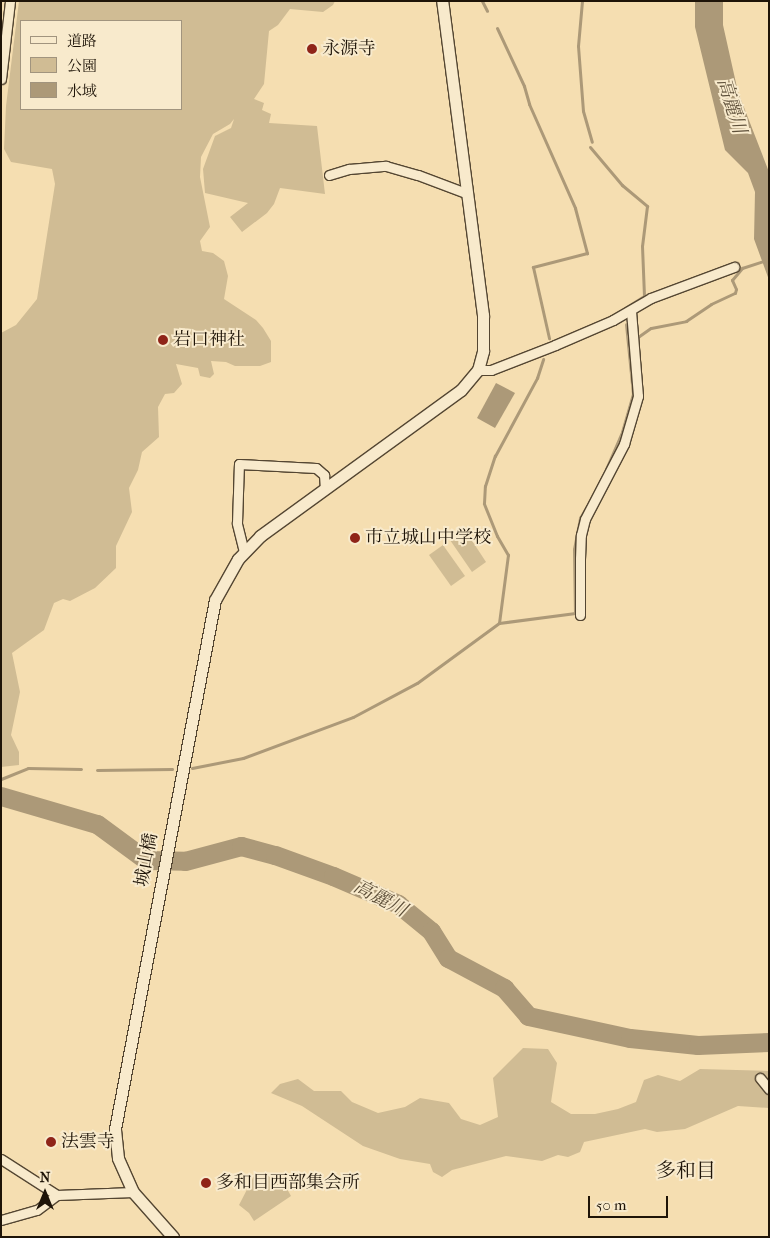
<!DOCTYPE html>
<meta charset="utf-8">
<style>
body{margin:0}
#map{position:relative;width:770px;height:1238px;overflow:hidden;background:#f5deb1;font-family:"IM FELL French Canon","Noto Serif JP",serif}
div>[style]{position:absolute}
.green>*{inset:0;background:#d0bc94}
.water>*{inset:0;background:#ac9978}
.stream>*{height:3px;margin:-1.5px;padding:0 1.5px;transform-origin:1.5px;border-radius:1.5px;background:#ac9978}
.river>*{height:19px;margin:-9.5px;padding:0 9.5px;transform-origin:9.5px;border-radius:9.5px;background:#ac9978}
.roads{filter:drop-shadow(1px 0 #544632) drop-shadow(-1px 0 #544632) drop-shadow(0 1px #544632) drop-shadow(0 -1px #544632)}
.minor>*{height:9px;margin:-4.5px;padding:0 4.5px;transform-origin:4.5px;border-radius:4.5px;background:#f8eacc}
.tertiary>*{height:11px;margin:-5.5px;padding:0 5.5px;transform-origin:5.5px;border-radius:5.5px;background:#f8eacc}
.dots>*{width:14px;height:14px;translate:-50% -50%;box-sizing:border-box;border:2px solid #f8eacc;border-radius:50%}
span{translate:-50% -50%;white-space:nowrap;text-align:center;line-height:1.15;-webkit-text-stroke:4px #f8eacc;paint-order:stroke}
.poi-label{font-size:18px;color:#1e1408}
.left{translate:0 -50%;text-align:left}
.street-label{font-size:18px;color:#1e1408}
.water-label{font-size:19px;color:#5e503a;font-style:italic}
.quarter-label{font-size:20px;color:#1e1408}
.frame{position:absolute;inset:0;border:2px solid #1e1408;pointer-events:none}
.legend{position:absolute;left:20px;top:20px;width:162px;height:90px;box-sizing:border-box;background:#f8eacc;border:1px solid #a1947e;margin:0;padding:6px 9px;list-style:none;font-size:15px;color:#1e1408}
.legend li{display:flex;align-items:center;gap:10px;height:25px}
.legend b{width:25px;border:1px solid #a1947e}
.north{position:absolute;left:20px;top:1168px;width:50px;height:50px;-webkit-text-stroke:4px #f8eacc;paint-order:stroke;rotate:0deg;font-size:14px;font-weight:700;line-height:20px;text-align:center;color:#1e1408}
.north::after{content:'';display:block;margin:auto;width:18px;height:22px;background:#1e1408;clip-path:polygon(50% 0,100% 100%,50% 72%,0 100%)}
.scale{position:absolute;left:588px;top:1196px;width:80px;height:22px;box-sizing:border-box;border:2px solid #1e1408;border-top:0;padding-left:6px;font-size:15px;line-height:18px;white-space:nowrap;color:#1e1408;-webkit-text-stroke:4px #f8eacc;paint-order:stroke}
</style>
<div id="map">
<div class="green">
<i style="clip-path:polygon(evenodd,19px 1px,335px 1px,333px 5px,323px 12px,290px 9px,278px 25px,269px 31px,264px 84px,254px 99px,264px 103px,262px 110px,271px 114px,269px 123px,317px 126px,325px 194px,280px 188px,274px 204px,267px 213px,242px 232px,230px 217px,248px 203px,205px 193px,203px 169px,215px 136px,231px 128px,234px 119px,230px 124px,213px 134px,201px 157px,200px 177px,210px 227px,200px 241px,202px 251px,213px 253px,224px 261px,228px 276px,224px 299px,256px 320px,263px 328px,271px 341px,271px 362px,260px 366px,235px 366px,226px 362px,211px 361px,214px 374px,210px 378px,200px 376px,198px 368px,176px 364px,182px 384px,174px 393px,165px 394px,158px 407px,159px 437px,142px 452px,138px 470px,129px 488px,132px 512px,116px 546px,116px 568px,95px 588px,70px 601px,63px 599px,54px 603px,44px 630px,12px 653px,20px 692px,11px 735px,19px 752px,19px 765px,1px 767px,1px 333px,16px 325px,37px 299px,55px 184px,52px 169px,11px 162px,4px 149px,6px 106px,19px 1px,181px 21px,181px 109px,21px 109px,21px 21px,181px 21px)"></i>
<i style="clip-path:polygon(465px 530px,486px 562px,472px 572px,450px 540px)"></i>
<i style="clip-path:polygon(443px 545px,465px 576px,451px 586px,429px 555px)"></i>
<i style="clip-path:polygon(523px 1048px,548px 1049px,557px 1063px,551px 1102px,571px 1114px,595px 1114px,618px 1109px,636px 1102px,644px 1080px,658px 1075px,680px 1081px,700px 1069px,769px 1071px,769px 1108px,738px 1106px,685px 1129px,657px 1132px,645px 1129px,584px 1142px,580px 1152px,568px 1157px,558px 1155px,542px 1161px,506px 1156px,452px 1170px,442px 1177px,433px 1172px,430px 1164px,400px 1159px,363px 1146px,302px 1106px,271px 1093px,280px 1084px,298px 1079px,314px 1091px,341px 1091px,352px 1102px,378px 1113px,405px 1107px,420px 1098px,449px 1103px,461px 1119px,480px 1125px,498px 1117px,493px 1078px)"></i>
<i style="clip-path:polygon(255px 1174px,270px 1175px,282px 1180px,291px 1196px,254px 1221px,249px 1213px,239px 1205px)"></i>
</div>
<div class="water">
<i style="clip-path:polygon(723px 1px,723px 25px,738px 92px,769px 172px,769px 280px,754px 239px,755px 192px,748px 173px,725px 150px,695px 27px,695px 1px)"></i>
<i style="clip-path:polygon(496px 383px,515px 393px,495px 428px,477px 418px)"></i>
</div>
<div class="stream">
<i style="left:482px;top:1px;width:11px;rotate:63deg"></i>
<i style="left:582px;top:1px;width:45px;rotate:95.1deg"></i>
<i style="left:578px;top:46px;width:65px;rotate:85.6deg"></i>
<i style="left:583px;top:111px;width:32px;rotate:74deg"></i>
<i style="left:497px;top:28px;width:64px;rotate:65deg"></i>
<i style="left:524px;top:86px;width:19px;rotate:74deg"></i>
<i style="left:529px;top:104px;width:114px;rotate:66.1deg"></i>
<i style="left:575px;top:208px;width:47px;rotate:75.1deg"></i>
<i style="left:587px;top:253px;width:56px;rotate:165.5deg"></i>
<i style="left:533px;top:267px;width:73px;rotate:77.3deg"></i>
<i style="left:590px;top:147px;width:50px;rotate:49.9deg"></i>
<i style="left:622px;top:185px;width:33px;rotate:40deg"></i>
<i style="left:647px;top:206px;width:40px;rotate:97.1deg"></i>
<i style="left:642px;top:246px;width:50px;rotate:87.7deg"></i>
<i style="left:644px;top:296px;width:22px;rotate:148deg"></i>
<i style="left:635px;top:339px;width:19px;rotate:-35deg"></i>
<i style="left:651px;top:328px;width:36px;rotate:-11deg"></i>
<i style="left:686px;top:321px;width:30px;rotate:-34deg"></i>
<i style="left:711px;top:304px;width:26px;rotate:-25deg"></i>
<i style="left:735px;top:293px;width:4px;rotate:-76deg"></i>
<i style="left:736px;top:289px;width:10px;rotate:-114deg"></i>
<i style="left:732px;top:280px;width:16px;rotate:-50deg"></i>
<i style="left:742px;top:268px;width:28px;rotate:-18deg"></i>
<i style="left:606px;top:469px;width:40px;rotate:-66.6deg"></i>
<i style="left:622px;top:432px;width:40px;rotate:-74deg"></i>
<i style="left:633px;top:394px;width:70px;rotate:-95.7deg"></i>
<i style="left:499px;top:623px;width:69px;rotate:-82.5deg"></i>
<i style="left:508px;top:555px;width:22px;rotate:-120deg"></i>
<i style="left:497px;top:536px;width:35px;rotate:-112deg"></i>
<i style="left:484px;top:503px;width:17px;rotate:-87deg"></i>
<i style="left:485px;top:486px;width:32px;rotate:-72deg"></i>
<i style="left:495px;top:456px;width:89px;rotate:-61.7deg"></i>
<i style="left:537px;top:378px;width:20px;rotate:-72deg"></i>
<i style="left:192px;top:768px;width:52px;rotate:-11.1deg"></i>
<i style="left:243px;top:758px;width:117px;rotate:-20.4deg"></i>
<i style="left:353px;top:717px;width:72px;rotate:-28deg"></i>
<i style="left:417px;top:683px;width:102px;rotate:-36.2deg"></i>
<i style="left:499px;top:623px;width:77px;rotate:-7.5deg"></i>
<i style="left:575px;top:613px;width:64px;rotate:-90.9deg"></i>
<i style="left:574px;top:549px;width:32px;rotate:-79deg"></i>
<i style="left:580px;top:518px;width:14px;rotate:-60deg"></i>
<i style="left:97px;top:770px;width:75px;rotate:-0.8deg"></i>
<i style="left:1px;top:779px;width:29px;rotate:-22deg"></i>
<i style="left:28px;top:768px;width:53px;rotate:1.1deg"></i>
</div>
<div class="river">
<i style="left:1px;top:796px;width:100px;rotate:16.3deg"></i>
<i style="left:97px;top:824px;width:61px;rotate:36.3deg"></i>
<i style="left:146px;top:860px;width:39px;rotate:1deg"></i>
<i style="left:185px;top:861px;width:58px;rotate:-15deg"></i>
<i style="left:241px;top:846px;width:35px;rotate:15deg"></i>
<i style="left:275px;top:855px;width:62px;rotate:19.9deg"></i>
<i style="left:333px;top:876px;width:71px;rotate:23.3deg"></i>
<i style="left:398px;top:904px;width:43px;rotate:39.3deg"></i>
<i style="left:431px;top:931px;width:32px;rotate:58deg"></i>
<i style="left:448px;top:958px;width:64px;rotate:28.2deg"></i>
<i style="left:504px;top:988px;width:37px;rotate:49deg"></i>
<i style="left:528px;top:1016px;width:104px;rotate:12.2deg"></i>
<i style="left:630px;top:1038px;width:68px;rotate:5.9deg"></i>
<i style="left:698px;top:1045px;width:71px;rotate:-2.4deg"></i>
</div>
<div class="roads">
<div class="minor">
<i style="left:1px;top:79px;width:79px;rotate:-83.4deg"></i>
<i style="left:329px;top:175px;width:21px;rotate:-17deg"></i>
<i style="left:349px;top:169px;width:37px;rotate:-5deg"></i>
<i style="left:386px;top:166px;width:33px;rotate:16deg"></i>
<i style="left:418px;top:175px;width:51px;rotate:20.6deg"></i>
<i style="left:478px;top:370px;width:13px"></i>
<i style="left:491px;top:370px;width:69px;rotate:-21.3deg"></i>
<i style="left:555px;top:345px;width:63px;rotate:-23.3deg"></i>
<i style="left:613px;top:320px;width:44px;rotate:-30.1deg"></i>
<i style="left:651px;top:298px;width:89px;rotate:-20.5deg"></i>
<i style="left:244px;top:552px;width:30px;rotate:-104deg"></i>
<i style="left:237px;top:523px;width:59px;rotate:-88.1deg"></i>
<i style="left:239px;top:464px;width:77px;rotate:3deg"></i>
<i style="left:316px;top:468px;width:11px;rotate:41deg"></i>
<i style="left:324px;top:475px;width:14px;rotate:86deg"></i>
<i style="left:580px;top:615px;width:56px;rotate:-90deg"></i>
<i style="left:580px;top:559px;width:24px;rotate:-88deg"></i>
<i style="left:581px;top:535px;width:16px;rotate:-76deg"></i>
<i style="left:585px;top:519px;width:85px;rotate:-62.5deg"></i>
<i style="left:624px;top:444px;width:50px;rotate:-73.7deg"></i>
<i style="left:638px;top:396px;width:85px;rotate:-94.7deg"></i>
<i style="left:760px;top:1078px;width:14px;rotate:51deg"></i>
<i style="left:1px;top:1159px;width:67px;rotate:32.7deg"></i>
<i style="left:57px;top:1195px;width:76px;rotate:-2.3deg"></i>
<i style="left:1px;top:1220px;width:37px;rotate:-16deg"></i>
<i style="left:37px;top:1210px;width:25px;rotate:-37deg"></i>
</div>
<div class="tertiary">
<i style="left:173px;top:1237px;width:60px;rotate:-131.6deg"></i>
<i style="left:133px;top:1192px;width:37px;rotate:-114deg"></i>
<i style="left:118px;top:1158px;width:29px;rotate:-96deg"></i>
<i style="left:115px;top:1129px;width:538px;rotate:-79.3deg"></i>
<i style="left:215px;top:600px;width:47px;rotate:-60.7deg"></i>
<i style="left:238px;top:559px;width:32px;rotate:-46deg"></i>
<i style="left:260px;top:536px;width:248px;rotate:-36deg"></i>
<i style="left:461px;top:390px;width:26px;rotate:-50deg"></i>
<i style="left:478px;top:370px;width:20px;rotate:-75deg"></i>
<i style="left:483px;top:351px;width:36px;rotate:-90deg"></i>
<i style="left:483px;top:315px;width:317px;rotate:-97.4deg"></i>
</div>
</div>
<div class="dots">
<i style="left:312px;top:49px;background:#8f2418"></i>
<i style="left:163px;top:340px;background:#8f2418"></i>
<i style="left:355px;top:538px;background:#8f2418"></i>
<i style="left:51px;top:1142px;background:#8f2418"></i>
<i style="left:206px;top:1183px;background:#8f2418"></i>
</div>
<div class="poi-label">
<span class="left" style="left:322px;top:49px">永源寺</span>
<span class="left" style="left:173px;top:340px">岩口神社</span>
<span class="left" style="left:365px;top:538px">市立城山中学校</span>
<span class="left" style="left:61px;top:1142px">法雲寺</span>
<span class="left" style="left:216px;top:1183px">多和目西部集会所</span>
</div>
<div class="street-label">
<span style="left:147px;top:860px;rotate:-79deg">城山橋</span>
</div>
<div class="water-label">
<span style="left:731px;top:106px;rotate:73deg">高麗川</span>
<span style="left:380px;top:899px;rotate:28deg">高麗川</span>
</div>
<div class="quarter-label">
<span style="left:686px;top:1170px">多和目</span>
</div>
<div class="frame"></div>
<ul class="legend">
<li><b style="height:6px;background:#f8eacc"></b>道路</li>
<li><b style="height:14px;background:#d0bc94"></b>公園</li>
<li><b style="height:14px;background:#ac9978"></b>水域</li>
</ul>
<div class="north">N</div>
<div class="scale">50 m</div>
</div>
